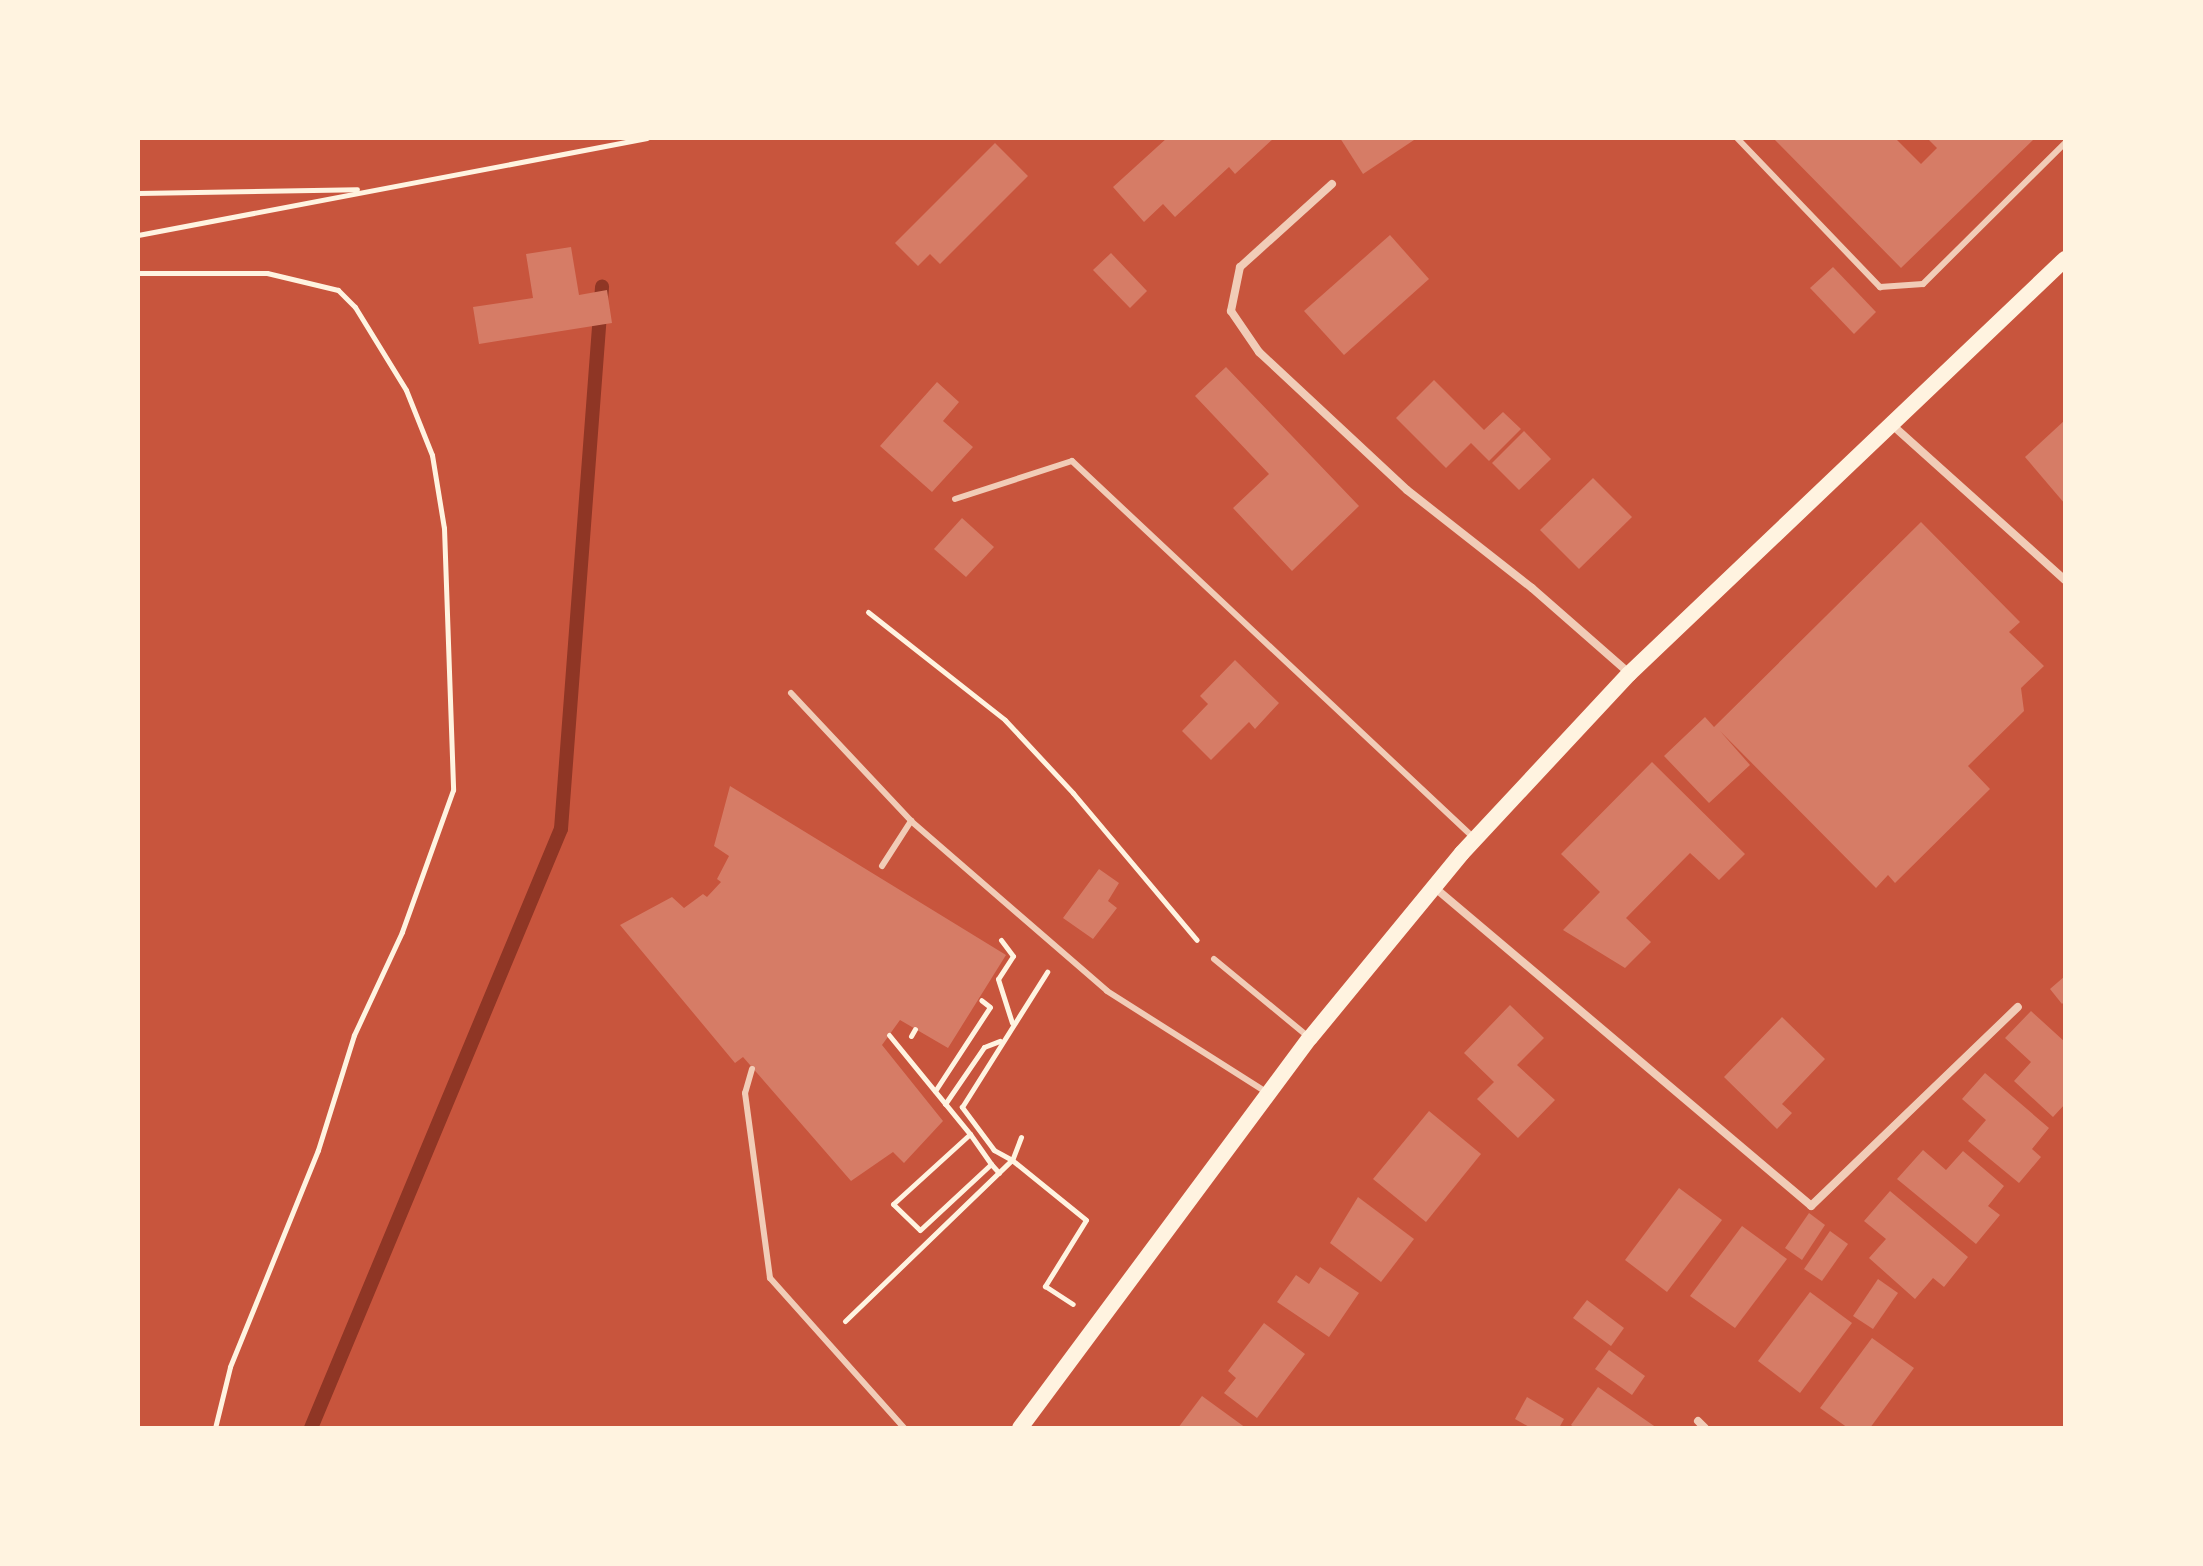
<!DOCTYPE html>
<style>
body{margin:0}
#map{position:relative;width:2203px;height:1566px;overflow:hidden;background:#c8553d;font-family:"Nunito Sans",sans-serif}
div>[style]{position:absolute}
.stream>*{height:14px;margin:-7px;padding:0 7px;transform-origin:7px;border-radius:7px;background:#8f3625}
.building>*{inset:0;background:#d67c66}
.path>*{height:5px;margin:-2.5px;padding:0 2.5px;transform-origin:2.5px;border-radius:2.5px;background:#fff3e0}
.service>*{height:6px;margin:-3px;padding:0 3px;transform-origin:3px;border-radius:3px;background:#f1ccb7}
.minor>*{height:8px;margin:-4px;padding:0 4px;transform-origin:4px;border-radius:4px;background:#f1ccb7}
.secondary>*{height:16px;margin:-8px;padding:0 8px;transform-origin:8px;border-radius:8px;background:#fff3e0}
span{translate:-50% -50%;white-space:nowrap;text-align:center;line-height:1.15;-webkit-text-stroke:8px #fff3e0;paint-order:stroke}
.frame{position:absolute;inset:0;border:140px solid #fff3e0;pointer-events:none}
</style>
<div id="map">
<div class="stream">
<i style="left:311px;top:1428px;width:649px;rotate:-67.35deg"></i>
<i style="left:561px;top:829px;width:544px;rotate:-85.67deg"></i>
</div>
<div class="building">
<i style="clip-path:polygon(1167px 138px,1274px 138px,1235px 174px,1229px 167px,1175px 217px,1163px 204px,1144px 222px,1113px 187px)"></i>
<i style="clip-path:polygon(1340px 138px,1417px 138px,1363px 174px)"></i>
<i style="clip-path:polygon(1773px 138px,1895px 138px,1921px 164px,1937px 148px,1927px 138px,2035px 138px,1901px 268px)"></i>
<i style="clip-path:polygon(995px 143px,1028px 176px,940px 264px,930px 254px,918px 266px,895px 243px)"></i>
<i style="clip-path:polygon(1390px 235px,1429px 279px,1344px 355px,1304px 311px)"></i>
<i style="clip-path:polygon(571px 247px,579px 295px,607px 290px,612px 323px,479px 344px,473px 307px,533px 298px,526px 254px)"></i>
<i style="clip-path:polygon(1111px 253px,1147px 291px,1130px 308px,1093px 270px)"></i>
<i style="clip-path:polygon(1833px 267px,1876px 312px,1854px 334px,1810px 288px)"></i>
<i style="clip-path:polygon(1226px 367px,1359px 506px,1292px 571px,1233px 508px,1269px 474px,1195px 396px)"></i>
<i style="clip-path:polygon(1434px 380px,1484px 430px,1503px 412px,1521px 429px,1489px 461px,1471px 443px,1446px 468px,1396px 418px)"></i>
<i style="clip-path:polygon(937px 382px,959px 402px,943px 421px,973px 447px,932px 492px,880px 446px)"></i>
<i style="clip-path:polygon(2065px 420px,2065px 504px,2025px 457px)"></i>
<i style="clip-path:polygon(1524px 431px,1551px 459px,1519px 490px,1492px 463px)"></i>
<i style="clip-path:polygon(1593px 478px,1632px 517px,1579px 569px,1540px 530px)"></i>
<i style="clip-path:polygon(962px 518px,994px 547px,966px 577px,934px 549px)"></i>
<i style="clip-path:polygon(1921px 522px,2020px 622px,2009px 632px,2044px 666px,2021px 688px,2024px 711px,1968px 766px,1990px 789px,1895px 883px,1888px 875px,1876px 888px,1720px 731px,1750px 765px,1709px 803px,1664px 756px,1705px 717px,1714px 727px)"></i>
<i style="clip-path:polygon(1235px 660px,1279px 703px,1255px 729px,1249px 722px,1211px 760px,1182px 731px,1208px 704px,1200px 696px)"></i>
<i style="clip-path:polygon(1652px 762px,1745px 854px,1719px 880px,1690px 853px,1626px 918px,1651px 942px,1625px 968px,1563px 930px,1600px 892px,1561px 854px)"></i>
<i style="clip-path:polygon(730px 786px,1006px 955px,948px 1048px,900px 1020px,882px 1045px,943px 1121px,904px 1163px,893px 1152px,851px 1181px,743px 1057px,735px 1063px,620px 925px,672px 897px,684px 908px,703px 894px,707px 897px,721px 882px,717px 879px,729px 856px,714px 846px)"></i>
<i style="clip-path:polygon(1099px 869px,1119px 883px,1108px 901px,1117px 908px,1093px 939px,1063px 918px)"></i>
<i style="clip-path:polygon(2065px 976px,2065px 1001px,2062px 1004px,2050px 989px)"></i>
<i style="clip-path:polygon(1510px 1005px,1544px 1038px,1517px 1065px,1555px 1100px,1518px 1138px,1477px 1099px,1494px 1082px,1464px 1053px)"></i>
<i style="clip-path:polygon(2031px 1011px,2065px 1042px,2065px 1104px,2053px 1117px,2014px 1081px,2031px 1062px,2005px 1038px)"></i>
<i style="clip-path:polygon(1782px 1017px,1825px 1059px,1782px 1104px,1792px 1113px,1777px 1129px,1724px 1077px)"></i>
<i style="clip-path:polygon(1985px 1073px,2049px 1128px,2032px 1149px,2041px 1157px,2019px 1183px,1968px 1141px,1986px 1120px,1962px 1099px)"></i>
<i style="clip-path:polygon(1429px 1111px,1481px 1154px,1426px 1222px,1373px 1179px)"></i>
<i style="clip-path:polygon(1923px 1150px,1946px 1170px,1963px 1151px,2004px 1186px,1988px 1206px,2000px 1215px,1976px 1244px,1897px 1179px)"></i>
<i style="clip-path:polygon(1679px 1188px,1722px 1220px,1667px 1292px,1625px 1260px)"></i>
<i style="clip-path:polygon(1890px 1191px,1968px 1257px,1944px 1287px,1933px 1278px,1915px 1299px,1869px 1258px,1886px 1239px,1864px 1221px)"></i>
<i style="clip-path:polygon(1358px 1197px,1414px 1239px,1381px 1282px,1330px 1243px)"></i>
<i style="clip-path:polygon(1809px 1213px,1825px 1225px,1802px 1260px,1785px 1248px)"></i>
<i style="clip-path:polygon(1742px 1226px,1787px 1259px,1735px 1328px,1690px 1296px)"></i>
<i style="clip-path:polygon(1830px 1231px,1848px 1244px,1822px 1281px,1804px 1269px)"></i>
<i style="clip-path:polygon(1320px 1267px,1359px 1293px,1329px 1337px,1277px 1302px,1296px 1275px,1309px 1284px)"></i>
<i style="clip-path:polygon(1878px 1279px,1898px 1293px,1873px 1329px,1853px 1316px)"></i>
<i style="clip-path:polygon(1810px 1292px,1852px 1323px,1800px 1393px,1758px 1361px)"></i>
<i style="clip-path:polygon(1587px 1300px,1624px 1328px,1611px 1346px,1573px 1318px)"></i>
<i style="clip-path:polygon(1264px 1323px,1305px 1354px,1257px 1418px,1224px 1393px,1236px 1378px,1228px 1371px)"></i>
<i style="clip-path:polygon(1872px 1338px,1914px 1368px,1870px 1428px,1848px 1428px,1820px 1408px)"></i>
<i style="clip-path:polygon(1609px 1350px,1645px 1376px,1632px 1395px,1595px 1369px)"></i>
<i style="clip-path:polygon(1598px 1387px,1657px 1428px,1575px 1428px,1571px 1425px)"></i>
<i style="clip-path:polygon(1202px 1396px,1246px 1428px,1178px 1428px)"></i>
<i style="clip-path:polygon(1527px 1397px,1564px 1419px,1559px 1428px,1531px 1428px,1515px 1419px)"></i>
</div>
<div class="path">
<i style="left:138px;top:193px;width:219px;rotate:-1deg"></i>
<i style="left:138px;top:235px;width:518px;rotate:-10.79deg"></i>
<i style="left:138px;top:273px;width:129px"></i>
<i style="left:267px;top:273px;width:73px;rotate:13.5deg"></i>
<i style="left:338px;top:290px;width:24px;rotate:45deg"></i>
<i style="left:355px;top:307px;width:97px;rotate:58.4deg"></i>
<i style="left:406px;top:390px;width:70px;rotate:68.2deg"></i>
<i style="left:432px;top:455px;width:74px;rotate:80.7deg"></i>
<i style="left:444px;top:528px;width:262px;rotate:88deg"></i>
<i style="left:453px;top:790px;width:151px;rotate:109.8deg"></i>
<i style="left:402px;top:932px;width:114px;rotate:115deg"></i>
<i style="left:354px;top:1035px;width:121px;rotate:107.4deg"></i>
<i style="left:318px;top:1150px;width:234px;rotate:112.1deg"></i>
<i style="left:230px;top:1367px;width:63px;rotate:103.8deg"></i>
<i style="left:868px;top:612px;width:174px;rotate:38.2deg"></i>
<i style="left:1005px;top:720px;width:100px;rotate:47deg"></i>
<i style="left:1073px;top:793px;width:192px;rotate:49.9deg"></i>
<i style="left:1001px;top:940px;width:20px;rotate:53deg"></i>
<i style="left:1013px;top:956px;width:27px;rotate:123deg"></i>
<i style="left:998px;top:979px;width:46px;rotate:72.3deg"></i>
<i style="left:889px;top:1035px;width:128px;rotate:50.7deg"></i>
<i style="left:970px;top:1134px;width:104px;rotate:137.7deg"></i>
<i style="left:893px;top:1204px;width:37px;rotate:44deg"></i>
<i style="left:920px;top:1230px;width:97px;rotate:-42.9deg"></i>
<i style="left:991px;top:1164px;width:12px;rotate:48deg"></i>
<i style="left:911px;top:1036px;width:8px;rotate:-60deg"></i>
<i style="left:935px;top:1091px;width:100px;rotate:-56.8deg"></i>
<i style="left:990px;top:1007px;width:11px;rotate:-142deg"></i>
<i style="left:945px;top:1104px;width:69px;rotate:-55.6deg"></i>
<i style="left:984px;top:1047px;width:17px;rotate:-21deg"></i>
<i style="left:970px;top:1134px;width:37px;rotate:55deg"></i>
<i style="left:1021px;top:1137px;width:25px;rotate:111deg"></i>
<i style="left:1012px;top:1160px;width:21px;rotate:-151deg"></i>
<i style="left:994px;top:1150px;width:54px;rotate:-126.7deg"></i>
<i style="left:962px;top:1107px;width:160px;rotate:-57.8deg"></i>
<i style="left:845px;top:1321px;width:232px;rotate:-44deg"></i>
<i style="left:1012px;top:1160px;width:95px;rotate:39deg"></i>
<i style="left:1086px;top:1220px;width:78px;rotate:121.8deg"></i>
<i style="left:1045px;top:1286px;width:33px;rotate:33deg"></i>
</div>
<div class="service">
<i style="left:1737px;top:138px;width:207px;rotate:46.2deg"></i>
<i style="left:1880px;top:287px;width:43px;rotate:-4deg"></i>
<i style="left:1923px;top:284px;width:200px;rotate:-44.8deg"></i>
<i style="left:955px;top:499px;width:123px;rotate:-18deg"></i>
<i style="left:1072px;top:461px;width:550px;rotate:43.16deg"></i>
<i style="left:791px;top:693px;width:175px;rotate:46.8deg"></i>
<i style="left:882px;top:866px;width:54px;rotate:-57.2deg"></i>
<i style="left:911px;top:821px;width:259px;rotate:40.9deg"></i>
<i style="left:1107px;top:991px;width:191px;rotate:32.4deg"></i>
<i style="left:1214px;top:959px;width:124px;rotate:39.5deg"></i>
<i style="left:752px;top:1069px;width:25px;rotate:106deg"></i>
<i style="left:745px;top:1093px;width:187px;rotate:82.3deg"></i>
<i style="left:770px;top:1278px;width:201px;rotate:48.2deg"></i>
</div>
<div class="minor">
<i style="left:1332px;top:184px;width:124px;rotate:137.9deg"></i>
<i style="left:1240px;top:267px;width:45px;rotate:101.6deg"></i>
<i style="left:1231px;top:311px;width:50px;rotate:55.7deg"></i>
<i style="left:1259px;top:352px;width:202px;rotate:43deg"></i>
<i style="left:1407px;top:490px;width:159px;rotate:38.1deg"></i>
<i style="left:1532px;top:588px;width:129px;rotate:41.2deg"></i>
<i style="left:1890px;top:423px;width:235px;rotate:41.9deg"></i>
<i style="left:1434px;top:887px;width:494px;rotate:40.2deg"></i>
<i style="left:1811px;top:1206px;width:287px;rotate:-43.9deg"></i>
<i style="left:1698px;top:1421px;width:10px;rotate:45deg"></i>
</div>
<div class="secondary">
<i style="left:1020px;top:1428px;width:486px;rotate:-53.4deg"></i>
<i style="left:1310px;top:1038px;width:239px;rotate:-50.6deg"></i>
<i style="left:1462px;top:853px;width:245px;rotate:-47deg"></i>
<i style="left:1629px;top:674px;width:602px;rotate:-43.59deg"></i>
</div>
<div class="frame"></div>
</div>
